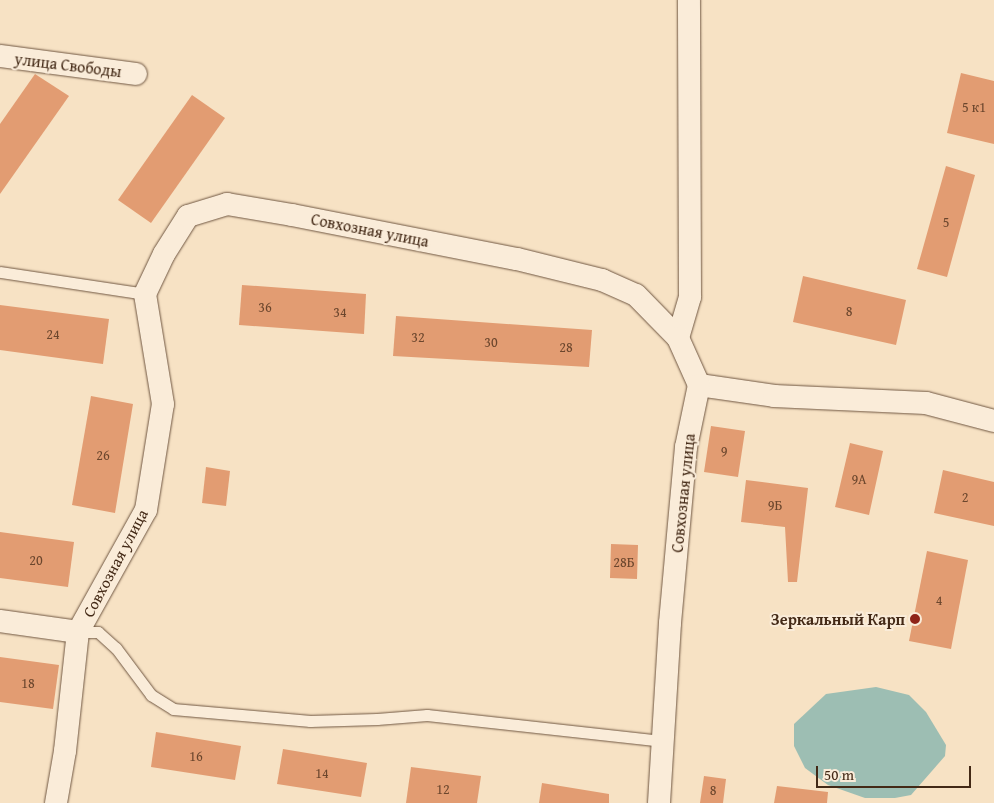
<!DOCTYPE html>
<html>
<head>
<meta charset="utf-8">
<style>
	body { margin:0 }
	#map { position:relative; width:994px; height:803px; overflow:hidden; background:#f7e2c4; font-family:"Gentium Book Plus",serif }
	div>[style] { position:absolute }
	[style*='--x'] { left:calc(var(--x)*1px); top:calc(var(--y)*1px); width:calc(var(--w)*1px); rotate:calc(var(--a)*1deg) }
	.water>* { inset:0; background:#9dbeb3 }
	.building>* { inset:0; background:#e29c72 }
	.roads { filter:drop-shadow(0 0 1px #705742) drop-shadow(0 0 1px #705742) }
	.service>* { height:11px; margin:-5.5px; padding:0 5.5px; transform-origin:5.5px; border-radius:5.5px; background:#faecd9 }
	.minor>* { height:22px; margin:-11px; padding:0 11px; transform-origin:11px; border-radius:11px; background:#faecd9 }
	.dots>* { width:14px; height:14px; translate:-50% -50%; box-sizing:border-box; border:2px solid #faecd9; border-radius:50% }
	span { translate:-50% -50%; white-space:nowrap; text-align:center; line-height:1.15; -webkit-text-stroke:4px #faecd9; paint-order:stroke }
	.number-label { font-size:14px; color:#6b462d }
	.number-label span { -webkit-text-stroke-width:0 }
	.street-label { font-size:16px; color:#432916 }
	.poi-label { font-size:16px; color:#432916; font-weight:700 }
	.right { translate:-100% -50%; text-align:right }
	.scale { position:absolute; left:816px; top:766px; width:155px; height:22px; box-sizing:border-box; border:2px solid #432916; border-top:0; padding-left:6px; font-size:15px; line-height:18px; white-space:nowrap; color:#432916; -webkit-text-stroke:4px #faecd9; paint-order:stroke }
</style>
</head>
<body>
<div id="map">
	<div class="water">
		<div style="clip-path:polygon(876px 687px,909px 695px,926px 712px,946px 745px,945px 756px,911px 795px,895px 798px,865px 798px,828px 785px,805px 768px,794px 746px,794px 724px,826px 694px)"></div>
	</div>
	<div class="building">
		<div style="clip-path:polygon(961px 73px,994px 81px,994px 144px,947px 133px)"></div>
		<div style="clip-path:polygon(35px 74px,69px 96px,0 194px,0 124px)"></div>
		<div style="clip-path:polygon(192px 95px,225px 118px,151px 223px,118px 200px)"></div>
		<div style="clip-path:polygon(946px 166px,975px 175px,947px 277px,917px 269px)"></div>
		<div style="clip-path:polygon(803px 276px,906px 300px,896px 345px,793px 322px)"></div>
		<div style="clip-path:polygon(242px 285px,366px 294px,364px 334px,239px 325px)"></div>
		<div style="clip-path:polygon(0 305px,109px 319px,103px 364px,0 350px)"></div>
		<div style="clip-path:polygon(396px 316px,592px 330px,589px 367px,393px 356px)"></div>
		<div style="clip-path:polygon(91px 396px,133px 404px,115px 513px,72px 505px)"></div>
		<div style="clip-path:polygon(711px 426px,745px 431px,738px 477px,704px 472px)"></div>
		<div style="clip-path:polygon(850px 443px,883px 451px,869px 515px,835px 507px)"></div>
		<div style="clip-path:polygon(206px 467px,230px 471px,226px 506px,202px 503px)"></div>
		<div style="clip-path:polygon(943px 470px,994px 482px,994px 526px,934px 513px)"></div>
		<div style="clip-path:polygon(746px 480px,808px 488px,797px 582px,788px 582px,785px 527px,741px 522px)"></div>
		<div style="clip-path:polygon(0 532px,74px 542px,68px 587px,0 578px)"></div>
		<div style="clip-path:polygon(611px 544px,638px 545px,637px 579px,610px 578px)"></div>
		<div style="clip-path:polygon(927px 551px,968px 560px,951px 649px,909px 641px)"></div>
		<div style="clip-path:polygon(0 657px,59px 665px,53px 709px,0 702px)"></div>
		<div style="clip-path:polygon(156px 732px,241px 746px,235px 780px,151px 767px)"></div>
		<div style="clip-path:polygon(283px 749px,367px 763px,361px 797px,277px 784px)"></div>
		<div style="clip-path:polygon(411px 767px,481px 776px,477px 803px,406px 803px)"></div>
		<div style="clip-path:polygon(704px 776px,726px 779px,723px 803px,700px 803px)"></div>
		<div style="clip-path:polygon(542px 783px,609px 794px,609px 803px,539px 803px)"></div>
		<div style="clip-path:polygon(777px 786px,828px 792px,827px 803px,774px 803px)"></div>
	</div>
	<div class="roads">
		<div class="service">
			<div style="--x:0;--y:272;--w:147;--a:8.6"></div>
			<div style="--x:78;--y:632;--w:20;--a:0"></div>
			<div style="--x:98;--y:632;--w:24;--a:42"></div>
			<div style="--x:116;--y:648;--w:59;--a:53.3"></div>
			<div style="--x:151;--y:695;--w:26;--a:32"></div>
			<div style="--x:173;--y:709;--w:138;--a:5"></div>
			<div style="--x:310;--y:721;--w:67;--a:-1.7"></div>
			<div style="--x:377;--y:719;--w:50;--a:-4.6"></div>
			<div style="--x:427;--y:715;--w:236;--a:6.3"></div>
		</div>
		<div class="minor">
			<div style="--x:0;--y:56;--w:137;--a:7.5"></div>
			<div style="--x:678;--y:338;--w:43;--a:-73.7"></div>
			<div style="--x:690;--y:297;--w:297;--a:-90.2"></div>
			<div style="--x:699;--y:385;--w:76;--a:8.3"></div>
			<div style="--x:774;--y:396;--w:152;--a:2.6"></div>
			<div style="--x:926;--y:403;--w:70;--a:14.8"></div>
			<div style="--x:0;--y:621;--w:79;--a:8"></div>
			<div style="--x:56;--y:803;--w:53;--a:-80.2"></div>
			<div style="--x:65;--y:751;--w:120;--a:-83.8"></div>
			<div style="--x:78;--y:632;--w:140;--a:-60.9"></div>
			<div style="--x:146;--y:510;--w:107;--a:-80.9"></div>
			<div style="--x:163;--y:404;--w:111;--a:-99.3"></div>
			<div style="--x:145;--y:294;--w:44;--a:-64.6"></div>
			<div style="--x:164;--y:254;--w:45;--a:-57.7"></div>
			<div style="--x:188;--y:216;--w:41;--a:-17.1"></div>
			<div style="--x:227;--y:204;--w:66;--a:9.6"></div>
			<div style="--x:292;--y:215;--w:229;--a:11.1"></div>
			<div style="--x:517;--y:259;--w:88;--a:13.9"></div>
			<div style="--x:602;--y:280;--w:37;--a:24"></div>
			<div style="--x:636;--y:295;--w:60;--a:45.7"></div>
			<div style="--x:678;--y:338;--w:51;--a:65.9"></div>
			<div style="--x:699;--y:385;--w:63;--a:101.8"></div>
			<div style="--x:686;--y:447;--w:177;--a:95.2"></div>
			<div style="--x:670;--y:623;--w:180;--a:93.5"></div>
		</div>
	</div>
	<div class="dots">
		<div style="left:915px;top:619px;background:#8f2418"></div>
	</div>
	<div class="number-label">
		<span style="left:974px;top:107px">5 к1</span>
		<span style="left:946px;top:222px">5</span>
		<span style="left:265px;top:307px">36</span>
		<span style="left:849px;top:311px">8</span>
		<span style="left:340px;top:312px">34</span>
		<span style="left:53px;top:334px">24</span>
		<span style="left:418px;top:337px">32</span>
		<span style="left:491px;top:342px">30</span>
		<span style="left:566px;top:347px">28</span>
		<span style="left:724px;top:451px">9</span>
		<span style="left:103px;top:455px">26</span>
		<span style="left:859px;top:479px">9А</span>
		<span style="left:965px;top:497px">2</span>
		<span style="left:775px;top:505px">9Б</span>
		<span style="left:36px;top:560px">20</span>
		<span style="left:624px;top:562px">28Б</span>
		<span style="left:939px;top:600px">4</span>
		<span style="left:28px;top:683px">18</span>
		<span style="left:196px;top:756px">16</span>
		<span style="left:322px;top:773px">14</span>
		<span style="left:443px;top:789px">12</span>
		<span style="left:713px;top:790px">8</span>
	</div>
	<div class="street-label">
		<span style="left:68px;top:65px;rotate:7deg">улица Свободы</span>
		<span style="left:370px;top:230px;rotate:11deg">Совхозная улица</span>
		<span style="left:683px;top:493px;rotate:-84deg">Совхозная улица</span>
		<span style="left:115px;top:563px;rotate:-62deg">Совхозная улица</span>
	</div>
	<div class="poi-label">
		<span class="right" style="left:905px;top:619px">Зеркальный Карп</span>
	</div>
	<div class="scale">50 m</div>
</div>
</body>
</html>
